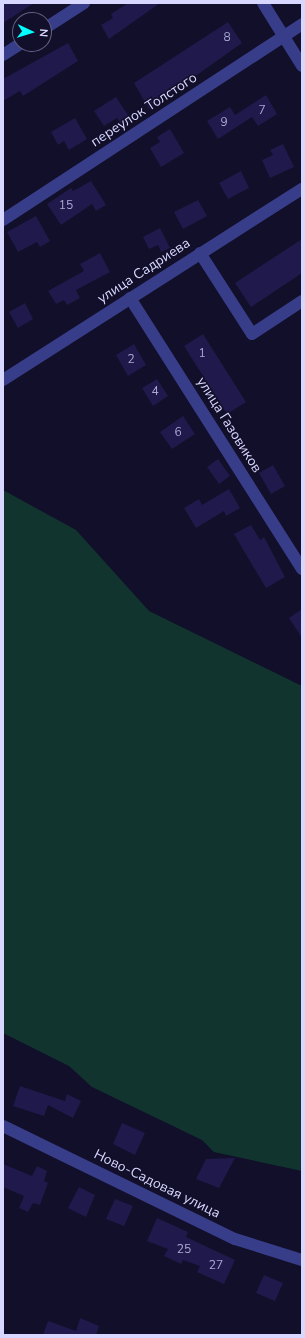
<!DOCTYPE html>
<html>
<head>
<meta charset="utf-8">
<style>
	body { margin:0 }
	#map { position:relative; width:305px; height:1338px; overflow:hidden; background:#110f29; font-family:"Nunito Sans",sans-serif }
	div>[style] { position:absolute }
	[style*='--x'] { left:calc(var(--x)*1px); top:calc(var(--y)*1px); width:calc(var(--w)*1px); rotate:calc(var(--a)*1deg) }
	.green>* { inset:0; background:#12342f }
	.building>* { inset:0; background:#1f1a4b }
	.minor>* { height:12px; margin:-6px; padding:0 6px; transform-origin:6px; border-radius:6px; background:#383d8a }
	span { translate:-50% -50%; white-space:nowrap; text-align:center; line-height:1.15; -webkit-text-stroke:3px #110f29; paint-order:stroke }
	.number-label { font-size:12px; color:#aaa8d2 }
	.number-label span { -webkit-text-stroke-width:0 }
	.street-label { font-size:14px; color:#d8d7ff }
	.frame { position:absolute; inset:0; border:4px solid #d8d7ff; pointer-events:none }
	.north { position:absolute; left:12px; top:12px; width:40px; height:40px; box-sizing:border-box; background:#110f29; border:1px solid #615f7f; border-radius:50%; rotate:94deg; font-size:11px; font-weight:700; line-height:16px; text-align:center; color:#d8d7ff }
	.north::after { content:''; display:block; margin:auto; width:14px; height:18px; background:#03feff; clip-path:polygon(50% 0,100% 100%,50% 72%,0 100%) }
</style>
</head>
<body>
<div id="map">
	<div class="green">
		<div style="clip-path:polygon(3px 490px,76px 530px,149px 611px,302px 686px,302px 1171px,214px 1152px,202px 1140px,92px 1087px,69px 1066px,3px 1033px)"></div>
	</div>
	<div class="building">
		<div style="clip-path:polygon(3px 3px,34px 3px,3px 23px)"></div>
		<div style="clip-path:polygon(128px 3px,160px 3px,109px 39px,101px 25px,113px 18px,111px 14px)"></div>
		<div style="clip-path:polygon(228px 22px,242px 43px,149px 109px,134px 83px)"></div>
		<div style="clip-path:polygon(68px 43px,78px 61px,23px 96px,20px 91px,3px 101px,3px 79px)"></div>
		<div style="clip-path:polygon(266px 95px,277px 114px,258px 126px,252px 117px,218px 139px,207px 121px,230px 107px,235px 115px)"></div>
		<div style="clip-path:polygon(116px 97px,130px 118px,121px 124px,117px 118px,104px 126px,94px 111px)"></div>
		<div style="clip-path:polygon(75px 118px,87px 139px,69px 150px,64px 141px,58px 145px,51px 132px)"></div>
		<div style="clip-path:polygon(170px 129px,184px 153px,161px 167px,150px 148px,160px 142px,157px 137px)"></div>
		<div style="clip-path:polygon(283px 144px,294px 167px,270px 178px,262px 160px,273px 155px,270px 150px)"></div>
		<div style="clip-path:polygon(241px 171px,249px 188px,228px 199px,219px 183px)"></div>
		<div style="clip-path:polygon(91px 181px,106px 205px,96px 211px,92px 204px,61px 225px,47px 204px,71px 188px,73px 191px)"></div>
		<div style="clip-path:polygon(198px 200px,207px 216px,183px 229px,174px 212px)"></div>
		<div style="clip-path:polygon(36px 216px,50px 241px,40px 247px,37px 242px,18px 252px,7px 232px)"></div>
		<div style="clip-path:polygon(160px 228px,170px 248px,161px 252px,158px 245px,149px 249px,143px 237px)"></div>
		<div style="clip-path:polygon(302px 239px,302px 273px,251px 307px,235px 283px)"></div>
		<div style="clip-path:polygon(100px 253px,110px 272px,76px 290px,80px 298px,67px 305px,64px 300px,56px 304px,48px 291px,84px 271px,80px 264px)"></div>
		<div style="clip-path:polygon(25px 303px,33px 319px,18px 328px,9px 312px)"></div>
		<div style="clip-path:polygon(203px 334px,246px 402px,227px 414px,184px 346px)"></div>
		<div style="clip-path:polygon(134px 344px,146px 365px,128px 376px,116px 355px)"></div>
		<div style="clip-path:polygon(157px 379px,168px 396px,153px 406px,142px 388px)"></div>
		<div style="clip-path:polygon(183px 416px,195px 434px,172px 449px,160px 432px)"></div>
		<div style="clip-path:polygon(218px 459px,230px 476px,219px 484px,207px 467px)"></div>
		<div style="clip-path:polygon(273px 465px,285px 486px,271px 494px,259px 473px)"></div>
		<div style="clip-path:polygon(229px 489px,240px 508px,226px 516px,224px 511px,196px 528px,184px 508px,199px 499px,202px 505px)"></div>
		<div style="clip-path:polygon(251px 525px,260px 540px,264px 537px,285px 577px,266px 588px,234px 534px)"></div>
		<div style="clip-path:polygon(302px 609px,302px 638px,289px 618px)"></div>
		<div style="clip-path:polygon(20px 1086px,65px 1101px,67px 1094px,81px 1101px,73px 1118px,48px 1105px,44px 1116px,13px 1106px)"></div>
		<div style="clip-path:polygon(122px 1123px,145px 1133px,135px 1155px,113px 1144px)"></div>
		<div style="clip-path:polygon(235px 1158px,219px 1188px,196px 1179px,206px 1159px)"></div>
		<div style="clip-path:polygon(3px 1164px,32px 1176px,37px 1166px,47px 1171px,44px 1181px,48px 1183px,40px 1205px,33px 1203px,28px 1212px,19px 1208px,24px 1196px,3px 1187px)"></div>
		<div style="clip-path:polygon(79px 1187px,95px 1195px,86px 1217px,68px 1208px)"></div>
		<div style="clip-path:polygon(115px 1199px,133px 1206px,124px 1226px,106px 1219px)"></div>
		<div style="clip-path:polygon(157px 1218px,188px 1232px,186px 1237px,235px 1260px,224px 1284px,197px 1272px,200px 1266px,183px 1260px,181px 1264px,164px 1256px,168px 1249px,147px 1241px)"></div>
		<div style="clip-path:polygon(264px 1275px,283px 1283px,275px 1301px,256px 1293px)"></div>
		<div style="clip-path:polygon(80px 1318px,99px 1326px,96px 1335px,43px 1335px,48px 1321px,76px 1331px)"></div>
	</div>
	<div class="minor">
		<div style="--x:263;--y:3;--w:74;--a:58.2"></div>
		<div style="--x:44;--y:29;--w:48;--a:-33"></div>
		<div style="--x:3;--y:55;--w:20;--a:-33"></div>
		<div style="--x:3;--y:220;--w:358;--a:-33.2"></div>
		<div style="--x:200;--y:253;--w:96;--a:57.3"></div>
		<div style="--x:252;--y:334;--w:60;--a:-33.4"></div>
		<div style="--x:130;--y:298;--w:321;--a:57.6"></div>
		<div style="--x:3;--y:380;--w:355;--a:-32.6"></div>
		<div style="--x:3;--y:1126;--w:258;--a:26"></div>
		<div style="--x:235;--y:1239;--w:70;--a:17.4"></div>
	</div>
	<div class="number-label">
		<span style="left:227px;top:38px">8</span>
		<span style="left:262px;top:111px">7</span>
		<span style="left:224px;top:123px">9</span>
		<span style="left:66px;top:206px">15</span>
		<span style="left:202px;top:354px">1</span>
		<span style="left:131px;top:360px">2</span>
		<span style="left:155px;top:392px">4</span>
		<span style="left:178px;top:433px">6</span>
		<span style="left:184px;top:1250px">25</span>
		<span style="left:216px;top:1266px">27</span>
	</div>
	<div class="street-label">
		<span style="left:144px;top:110px;rotate:-33deg">переулок Толстого</span>
		<span style="left:144px;top:271px;rotate:-33deg">улица Садриева</span>
		<span style="left:229px;top:425px;rotate:58deg">улица Газовиков</span>
		<span style="left:157px;top:1184px;rotate:26deg">Ново-Садовая улица</span>
	</div>
	<div class="frame"></div>
	<div class="north">N</div>
</div>
</body>
</html>
